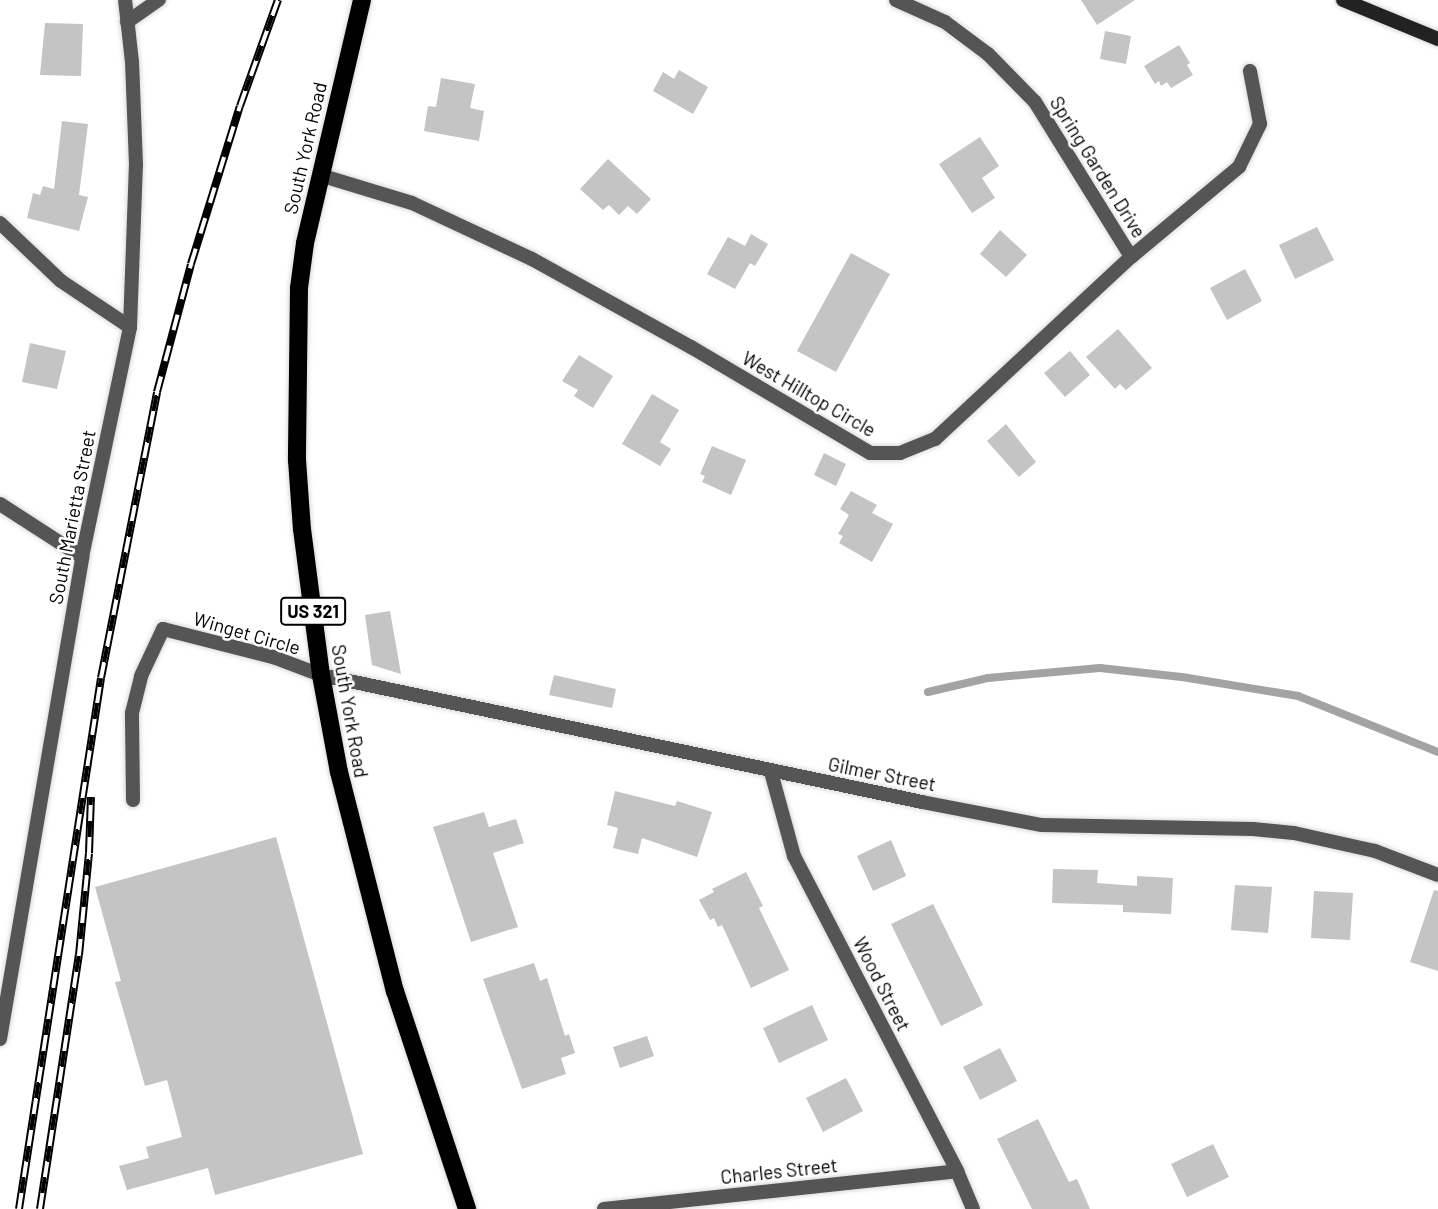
<!DOCTYPE html>
<html>
<head>
<meta charset="utf-8">
<style>
	body { margin:0 }
	#map { position:relative; width:1438px; height:1209px; overflow:hidden; background:#fff; font-family:Barlow,sans-serif }
	div>[style] { position:absolute }
	[style*='--x'] { left:calc(var(--x)*1px); top:calc(var(--y)*1px); width:calc(var(--w)*1px); rotate:calc(var(--a)*1deg) }
	.stream>* { height:8px; margin:-4px; padding:0 4px; transform-origin:4px; border-radius:4px; background:#a3a3a3 }
	.building>* { inset:0; background:#c4c4c4 }
	.roads { filter:drop-shadow(0 0 2px #dbdbdb) drop-shadow(0 0 2px #dbdbdb) }
	.lane>* { height:14px; margin:-7px; padding:0 7px; transform-origin:7px; border-radius:7px; background:#555 }
	.street>* { height:14px; margin:-7px; padding:0 7px; transform-origin:7px; border-radius:7px; background:#555 }
	.secondary>* { height:14px; margin:-7px; padding:0 7px; transform-origin:7px; border-radius:7px; background:#222 }
	.primary>* { height:18px; margin:-9px; padding:0 9px; transform-origin:9px; border-radius:9px; background:#000 }
	.rail>* { height:8px; margin-top:-4px; transform-origin:0; background:repeating-linear-gradient(90deg,#fff 0 16px,#000 0 32px); box-sizing:border-box; border-block:2px solid #000 }
	span { translate:-50% -50%; white-space:nowrap; text-align:center; line-height:1.15; -webkit-text-stroke:5px #fff; paint-order:stroke }
	.shield-label span { padding:2px 5px; background:#fff; border:2px solid; border-radius:5px; -webkit-text-stroke-width:0 }
	.shield-label { font-size:18px; color:#000; font-weight:700 }
	.street-label { font-size:19px; color:#000 }
</style>
</head>
<body>
<div id="map">
	<div class="stream">
		<div style="--x:928;--y:692;--w:62;--a:-13.1"></div>
		<div style="--x:988;--y:678;--w:112;--a:-5.1"></div>
		<div style="--x:1100;--y:668;--w:82;--a:6.3"></div>
		<div style="--x:1182;--y:677;--w:118;--a:9.3"></div>
		<div style="--x:1298;--y:696;--w:151;--a:21.8"></div>
	</div>
	<div class="building">
		<div style="clip-path:polygon(1081px 0,1135px 0,1097px 25px)"></div>
		<div style="clip-path:polygon(45px 23px,83px 24px,81px 76px,40px 75px)"></div>
		<div style="clip-path:polygon(1105px 31px,1131px 36px,1126px 64px,1100px 59px)"></div>
		<div style="clip-path:polygon(1179px 45px,1190px 63px,1187px 65px,1193px 75px,1171px 88px,1167px 82px,1161px 86px,1159px 81px,1155px 84px,1144px 66px)"></div>
		<div style="clip-path:polygon(679px 70px,708px 87px,693px 114px,653px 91px,663px 72px,674px 79px)"></div>
		<div style="clip-path:polygon(441px 78px,475px 84px,470px 108px,484px 111px,479px 141px,424px 131px,428px 106px,436px 107px)"></div>
		<div style="clip-path:polygon(62px 121px,88px 124px,79px 195px,88px 197px,79px 231px,27px 218px,33px 193px,40px 195px,43px 186px,54px 189px)"></div>
		<div style="clip-path:polygon(980px 137px,999px 166px,982px 178px,995px 198px,972px 213px,939px 164px)"></div>
		<div style="clip-path:polygon(608px 159px,651px 199px,637px 214px,628px 206px,619px 215px,609px 205px,603px 210px,580px 189px)"></div>
		<div style="clip-path:polygon(1317px 227px,1334px 260px,1295px 279px,1279px 245px)"></div>
		<div style="clip-path:polygon(1000px 230px,1027px 255px,1006px 277px,980px 254px)"></div>
		<div style="clip-path:polygon(751px 234px,768px 244px,755px 266px,750px 263px,735px 289px,707px 274px,728px 237px,745px 246px)"></div>
		<div style="clip-path:polygon(851px 253px,890px 274px,836px 372px,797px 351px)"></div>
		<div style="clip-path:polygon(1245px 269px,1262px 301px,1227px 320px,1210px 288px)"></div>
		<div style="clip-path:polygon(1118px 329px,1152px 368px,1126px 390px,1120px 384px,1115px 389px,1086px 357px)"></div>
		<div style="clip-path:polygon(30px 343px,66px 351px,57px 389px,22px 382px)"></div>
		<div style="clip-path:polygon(1070px 351px,1090px 375px,1065px 397px,1044px 373px)"></div>
		<div style="clip-path:polygon(579px 355px,613px 376px,593px 408px,574px 396px,578px 390px,562px 381px)"></div>
		<div style="clip-path:polygon(652px 394px,679px 410px,660px 442px,671px 449px,660px 466px,622px 444px)"></div>
		<div style="clip-path:polygon(1006px 424px,1036px 462px,1019px 477px,987px 441px)"></div>
		<div style="clip-path:polygon(712px 446px,746px 460px,731px 495px,702px 482px,705px 476px,700px 474px)"></div>
		<div style="clip-path:polygon(824px 453px,846px 464px,836px 486px,814px 475px)"></div>
		<div style="clip-path:polygon(851px 491px,877px 505px,872px 513px,893px 524px,872px 562px,839px 543px,843px 536px,838px 534px,849px 515px,840px 509px)"></div>
		<div style="clip-path:polygon(390px 611px,401px 674px,372px 665px,365px 615px)"></div>
		<div style="clip-path:polygon(554px 675px,616px 689px,612px 708px,549px 695px)"></div>
		<div style="clip-path:polygon(615px 791px,675px 806px,677px 801px,712px 812px,697px 857px,642px 838px,638px 854px,613px 848px,618px 828px,607px 825px)"></div>
		<div style="clip-path:polygon(484px 812px,489px 827px,516px 819px,524px 843px,493px 853px,518px 927px,471px 942px,433px 827px)"></div>
		<div style="clip-path:polygon(276px 837px,363px 1154px,215px 1195px,208px 1168px,127px 1190px,119px 1166px,149px 1158px,146px 1147px,182px 1137px,167px 1080px,145px 1086px,115px 982px,121px 981px,95px 887px)"></div>
		<div style="clip-path:polygon(891px 840px,906px 876px,873px 891px,857px 856px)"></div>
		<div style="clip-path:polygon(1053px 869px,1098px 870px,1097px 883px,1137px 886px,1137px 876px,1173px 878px,1171px 914px,1123px 912px,1123px 905px,1052px 903px)"></div>
		<div style="clip-path:polygon(746px 872px,763px 906px,759px 908px,789px 970px,751px 988px,722px 925px,718px 927px,714px 918px,710px 920px,699px 900px,714px 892px,712px 889px)"></div>
		<div style="clip-path:polygon(1235px 885px,1272px 887px,1268px 933px,1231px 930px)"></div>
		<div style="clip-path:polygon(1434px 890px,1438px 891px,1438px 971px,1410px 962px)"></div>
		<div style="clip-path:polygon(1314px 891px,1353px 893px,1350px 940px,1311px 938px)"></div>
		<div style="clip-path:polygon(933px 904px,983px 1005px,941px 1026px,891px 924px)"></div>
		<div style="clip-path:polygon(534px 963px,540px 981px,547px 978px,565px 1036px,569px 1034px,575px 1053px,561px 1058px,566px 1074px,522px 1089px,483px 979px)"></div>
		<div style="clip-path:polygon(812px 1005px,828px 1040px,779px 1063px,763px 1028px)"></div>
		<div style="clip-path:polygon(647px 1036px,654px 1056px,620px 1068px,613px 1047px)"></div>
		<div style="clip-path:polygon(1000px 1048px,1017px 1081px,980px 1100px,963px 1067px)"></div>
		<div style="clip-path:polygon(846px 1078px,863px 1111px,823px 1132px,806px 1098px)"></div>
		<div style="clip-path:polygon(1038px 1119px,1069px 1182px,1077px 1179px,1090px 1209px,1032px 1209px,997px 1139px)"></div>
		<div style="clip-path:polygon(1213px 1144px,1229px 1177px,1187px 1197px,1171px 1164px)"></div>
	</div>
	<div class="roads">
		<div class="lane">
			<div style="--x:127;--y:22;--w:39;--a:-35"></div>
			<div style="--x:133;--y:800;--w:87;--a:-90.7"></div>
			<div style="--x:132;--y:713;--w:38;--a:-76"></div>
			<div style="--x:141;--y:676;--w:52;--a:-64.9"></div>
		</div>
		<div class="street">
			<div style="--x:896;--y:0;--w:54;--a:24.2"></div>
			<div style="--x:945;--y:22;--w:54;--a:36.7"></div>
			<div style="--x:988;--y:54;--w:67;--a:45.6"></div>
			<div style="--x:1035;--y:102;--w:182;--a:58.2"></div>
			<div style="--x:323;--y:176;--w:93;--a:16.9"></div>
			<div style="--x:412;--y:203;--w:132;--a:25"></div>
			<div style="--x:532;--y:259;--w:182;--a:29"></div>
			<div style="--x:691;--y:347;--w:208;--a:30.6"></div>
			<div style="--x:870;--y:453;--w:30;--a:0"></div>
			<div style="--x:900;--y:453;--w:38;--a:-22"></div>
			<div style="--x:935;--y:439;--w:267;--a:-42.9"></div>
			<div style="--x:1131;--y:257;--w:141;--a:-39.8"></div>
			<div style="--x:1239;--y:167;--w:48;--a:-64"></div>
			<div style="--x:1260;--y:124;--w:54;--a:-100.7"></div>
			<div style="--x:0;--y:223;--w:84;--a:43.6"></div>
			<div style="--x:61;--y:281;--w:83;--a:33.7"></div>
			<div style="--x:0;--y:504;--w:98;--a:32.9"></div>
			<div style="--x:163;--y:629;--w:114;--a:14.3"></div>
			<div style="--x:273;--y:657;--w:51;--a:20.6"></div>
			<div style="--x:321;--y:675;--w:614;--a:11.93"></div>
			<div style="--x:922;--y:802;--w:122;--a:10.9"></div>
			<div style="--x:1042;--y:825;--w:211;--a:1.1"></div>
			<div style="--x:1253;--y:829;--w:41;--a:5.6"></div>
			<div style="--x:1294;--y:833;--w:83;--a:12.5"></div>
			<div style="--x:1375;--y:851;--w:67;--a:20.9"></div>
			<div style="--x:771;--y:772;--w:87;--a:74.7"></div>
			<div style="--x:794;--y:856;--w:355;--a:62.6"></div>
			<div style="--x:957;--y:1171;--w:41;--a:67.2"></div>
			<div style="--x:0;--y:1039;--w:489;--a:-80.3"></div>
			<div style="--x:82;--y:557;--w:235;--a:-78.2"></div>
			<div style="--x:130;--y:327;--w:162;--a:-87.9"></div>
			<div style="--x:136;--y:165;--w:103;--a:-92.2"></div>
			<div style="--x:132;--y:62;--w:62;--a:-96.4"></div>
			<div style="--x:604;--y:1209;--w:355;--a:-6.1"></div>
		</div>
		<div class="secondary">
			<div style="--x:1343;--y:0;--w:103;--a:22.3"></div>
		</div>
		<div class="primary">
			<div style="--x:362;--y:0;--w:250;--a:103.2"></div>
			<div style="--x:305;--y:243;--w:45;--a:97.6"></div>
			<div style="--x:299;--y:288;--w:172;--a:90.7"></div>
			<div style="--x:297;--y:460;--w:69;--a:85.9"></div>
			<div style="--x:302;--y:529;--w:147;--a:82.6"></div>
			<div style="--x:321;--y:675;--w:99;--a:79.5"></div>
			<div style="--x:339;--y:772;--w:226;--a:75.7"></div>
			<div style="--x:395;--y:991;--w:230;--a:71.7"></div>
		</div>
	</div>
	<div class="rail">
		<div style="--x:19;--y:1209;--w:537;--a:-81.22"></div>
		<div style="--x:101;--y:678;--w:291;--a:-78.9"></div>
		<div style="--x:157;--y:392;--w:132;--a:-75.1"></div>
		<div style="--x:191;--y:264;--w:165;--a:-72.8"></div>
		<div style="--x:240;--y:106;--w:113;--a:-70.3"></div>
		<div style="--x:40;--y:1209;--w:257;--a:-81.3"></div>
		<div style="--x:79;--y:955;--w:102;--a:-84.4"></div>
		<div style="--x:89;--y:853;--w:56;--a:-88"></div>
	</div>
	<div class="shield-label">
		<span style="left:313px;top:611px">US 321</span>
	</div>
	<div class="street-label">
		<span style="left:305px;top:148px;rotate:-77deg">South York Road</span>
		<span style="left:1098px;top:167px;rotate:58deg">Spring Garden Drive</span>
		<span style="left:809px;top:394px;rotate:30deg">West Hilltop Circle</span>
		<span style="left:72px;top:517px;rotate:-79deg">South Marietta Street</span>
		<span style="left:247px;top:633px;rotate:16deg">Winget Circle</span>
		<span style="left:350px;top:711px;rotate:80deg">South York Road</span>
		<span style="left:882px;top:774px;rotate:11deg">Gilmer Street</span>
		<span style="left:882px;top:984px;rotate:63deg">Wood Street</span>
		<span style="left:779px;top:1171px;rotate:-6deg">Charles Street</span>
	</div>
</div>
</body>
</html>
